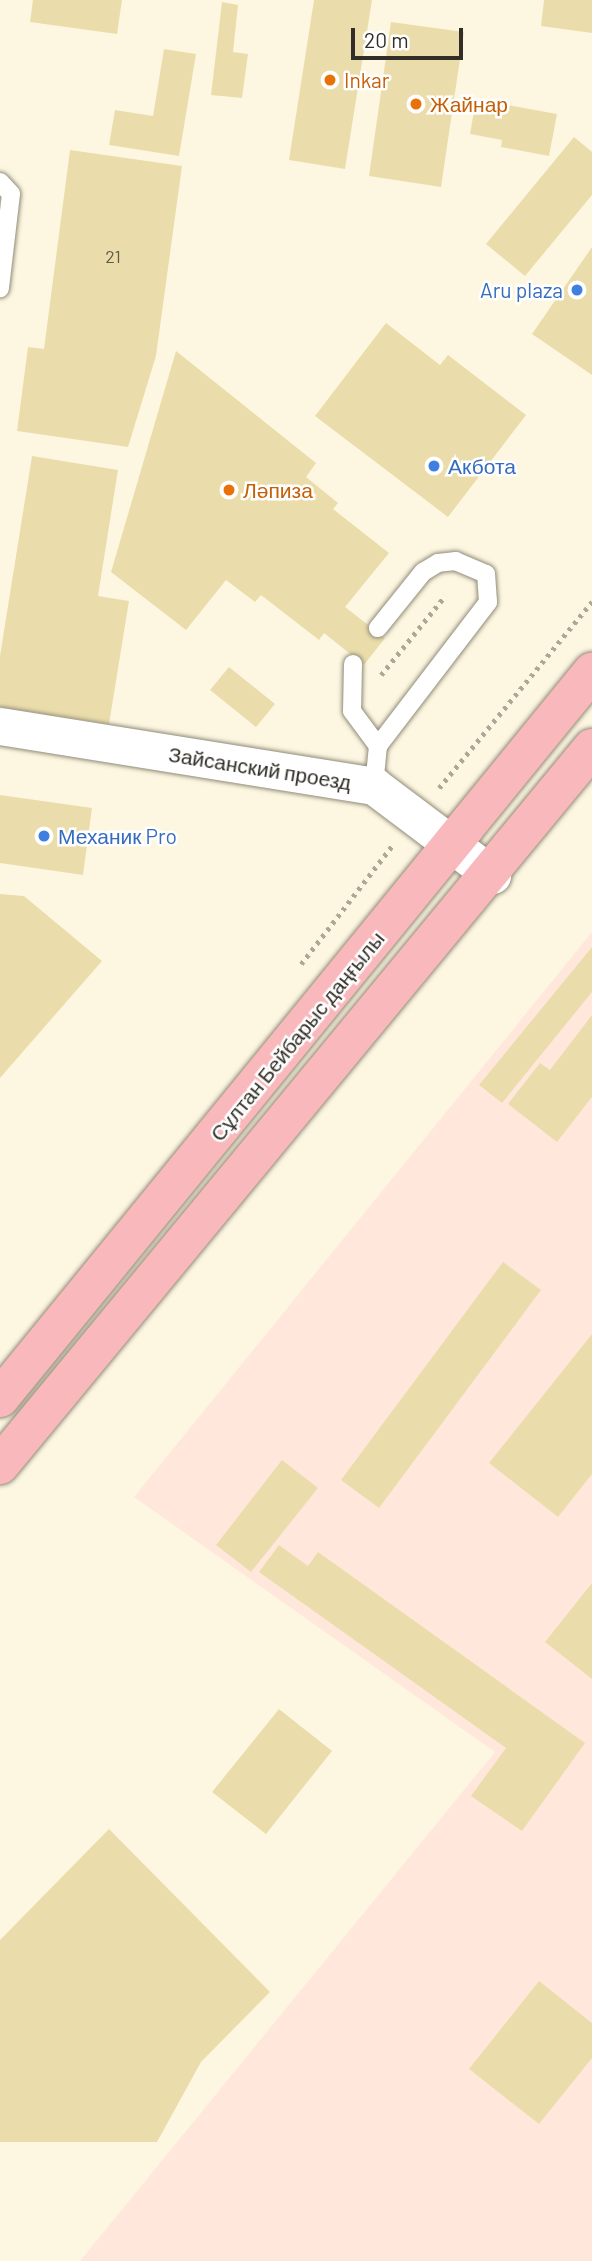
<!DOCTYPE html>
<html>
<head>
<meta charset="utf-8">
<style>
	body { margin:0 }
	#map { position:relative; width:592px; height:2261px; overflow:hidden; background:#fdf7e2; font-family:Barlow,sans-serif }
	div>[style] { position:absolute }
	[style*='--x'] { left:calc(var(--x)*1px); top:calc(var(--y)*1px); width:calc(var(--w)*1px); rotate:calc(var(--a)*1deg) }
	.commercial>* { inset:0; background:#ffe7dc }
	.building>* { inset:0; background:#ebddab }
	.path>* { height:4.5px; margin-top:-2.25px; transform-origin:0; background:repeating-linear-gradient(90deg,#aca898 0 3.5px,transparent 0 8.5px) }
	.roads { filter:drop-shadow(0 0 2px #908b78) drop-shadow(0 0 2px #908b78) }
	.lane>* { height:18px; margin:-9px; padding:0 9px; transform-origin:9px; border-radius:9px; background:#fff }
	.street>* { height:37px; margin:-18.5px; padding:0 18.5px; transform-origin:18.5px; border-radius:18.5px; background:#fff }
	.primary>* { height:38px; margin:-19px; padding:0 19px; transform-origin:19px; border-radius:19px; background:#f9b8bb }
	.dots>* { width:19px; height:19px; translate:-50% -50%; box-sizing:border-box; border:4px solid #fff; border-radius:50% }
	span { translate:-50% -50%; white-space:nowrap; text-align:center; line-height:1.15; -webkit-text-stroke:5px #fff; paint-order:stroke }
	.number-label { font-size:18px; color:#5f5a47 }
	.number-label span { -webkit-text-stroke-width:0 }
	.food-label { font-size:21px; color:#c56008 }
	.left { translate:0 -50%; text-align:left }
	.shop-label { font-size:21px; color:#366cbe }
	.right { translate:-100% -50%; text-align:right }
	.street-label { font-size:21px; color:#302e26 }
	.scale { position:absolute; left:351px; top:28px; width:112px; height:32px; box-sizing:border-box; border:4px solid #302e26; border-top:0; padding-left:9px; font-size:21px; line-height:24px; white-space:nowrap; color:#302e26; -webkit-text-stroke:5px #fff; paint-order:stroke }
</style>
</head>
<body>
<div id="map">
	<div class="commercial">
		<div style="clip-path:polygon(592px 932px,592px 2261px,80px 2261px,495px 1752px,134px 1497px)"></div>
	</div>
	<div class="building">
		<div style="clip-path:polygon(33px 0,122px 0,117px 34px,30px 22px)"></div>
		<div style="clip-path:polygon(314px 0,372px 0,345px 169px,289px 160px)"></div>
		<div style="clip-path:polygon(544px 0,592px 0,592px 33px,541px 26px)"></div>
		<div style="clip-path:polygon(222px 2px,238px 5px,233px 52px,248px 54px,242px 98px,211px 95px)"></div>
		<div style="clip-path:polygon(391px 22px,464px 32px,441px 187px,369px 176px)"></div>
		<div style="clip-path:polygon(164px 49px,196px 54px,179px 156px,109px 145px,115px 110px,153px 116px)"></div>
		<div style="clip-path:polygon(476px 99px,557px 114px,549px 156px,501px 147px,502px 140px,470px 134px)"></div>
		<div style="clip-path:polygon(574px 137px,592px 152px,592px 195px,525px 276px,486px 244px)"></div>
		<div style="clip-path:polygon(70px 150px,182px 166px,156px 356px,128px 447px,17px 431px,28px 347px,44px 349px)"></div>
		<div style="clip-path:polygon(592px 247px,592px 375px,532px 334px)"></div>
		<div style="clip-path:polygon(386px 323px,440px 365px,448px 355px,526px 415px,448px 517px,315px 416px)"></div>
		<div style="clip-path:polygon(176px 351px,316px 463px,306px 477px,338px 503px,333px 509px,389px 553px,345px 607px,385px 638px,364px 665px,324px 633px,319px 640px,261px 595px,255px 602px,226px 580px,186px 630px,111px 572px)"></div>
		<div style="clip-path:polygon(32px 456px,118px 470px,98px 596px,129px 601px,109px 724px,0 707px,0 656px)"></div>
		<div style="clip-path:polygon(229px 667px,275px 704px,256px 727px,210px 690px)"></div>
		<div style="clip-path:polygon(0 795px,92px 808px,83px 875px,0 863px)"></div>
		<div style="clip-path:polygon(0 894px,24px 896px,102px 961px,0 1078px)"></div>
		<div style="clip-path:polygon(592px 947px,592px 992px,502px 1103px,479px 1085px)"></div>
		<div style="clip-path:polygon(592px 1015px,592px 1097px,557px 1142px,508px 1104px,540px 1063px,550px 1070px)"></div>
		<div style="clip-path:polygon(503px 1262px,541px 1290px,379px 1508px,341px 1480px)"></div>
		<div style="clip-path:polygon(592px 1334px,592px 1474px,558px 1517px,489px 1463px)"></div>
		<div style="clip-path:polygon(282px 1460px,318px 1488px,251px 1572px,216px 1545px)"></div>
		<div style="clip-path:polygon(279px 1545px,308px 1566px,318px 1552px,585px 1743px,522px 1831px,471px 1796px,506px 1748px,259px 1572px)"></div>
		<div style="clip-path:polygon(592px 1583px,592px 1679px,545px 1642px)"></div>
		<div style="clip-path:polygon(279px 1709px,332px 1751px,266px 1834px,212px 1792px)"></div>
		<div style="clip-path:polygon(109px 1829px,270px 1992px,201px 2062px,157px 2142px,0 2142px,0 1940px)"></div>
		<div style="clip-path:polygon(539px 1981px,592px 2023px,592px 2058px,539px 2124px,469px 2069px)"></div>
	</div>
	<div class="path">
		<div style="--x:381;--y:675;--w:102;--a:-51"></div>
		<div style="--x:439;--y:788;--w:241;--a:-50.6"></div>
		<div style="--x:301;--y:964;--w:149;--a:-52.4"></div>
	</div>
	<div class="roads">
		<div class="lane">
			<div style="--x:0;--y:182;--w:16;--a:47"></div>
			<div style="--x:11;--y:194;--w:95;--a:96.7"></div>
			<div style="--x:353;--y:664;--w:47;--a:91.2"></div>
			<div style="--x:352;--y:711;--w:44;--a:53.4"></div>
			<div style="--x:374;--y:786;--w:40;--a:-84.3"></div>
			<div style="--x:378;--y:746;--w:181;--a:-52.6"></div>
			<div style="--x:488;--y:602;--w:28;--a:-94"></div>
			<div style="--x:486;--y:574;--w:33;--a:-157"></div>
			<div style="--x:456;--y:561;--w:18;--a:174"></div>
			<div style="--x:438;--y:563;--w:17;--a:149"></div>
			<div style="--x:423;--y:572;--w:72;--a:128.8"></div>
		</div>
		<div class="street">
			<div style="--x:0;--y:726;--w:379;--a:9.1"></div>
			<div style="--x:374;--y:786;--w:148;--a:37"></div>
		</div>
		<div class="primary">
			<div style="--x:0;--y:1398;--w:937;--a:-50.81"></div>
			<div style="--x:0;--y:1465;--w:930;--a:-50.45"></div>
		</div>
	</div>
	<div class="dots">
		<div style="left:330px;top:80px;background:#e8710a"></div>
		<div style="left:416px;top:104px;background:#e8710a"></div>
		<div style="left:577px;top:290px;background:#3f7fe0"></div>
		<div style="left:434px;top:466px;background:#3f7fe0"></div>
		<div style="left:229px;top:490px;background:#e8710a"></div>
		<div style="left:44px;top:836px;background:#3f7fe0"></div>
	</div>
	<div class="number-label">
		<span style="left:113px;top:256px">21</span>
	</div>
	<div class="food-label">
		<span class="left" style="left:344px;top:80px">Inkar</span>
		<span class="left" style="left:430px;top:104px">Жайнар</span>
		<span class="left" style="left:243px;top:490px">Ләпиза</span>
	</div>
	<div class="shop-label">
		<span class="right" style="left:563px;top:290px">Aru plaza</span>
		<span class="left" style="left:448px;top:466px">Акбота</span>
		<span class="left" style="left:58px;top:836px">Механик Pro</span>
	</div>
	<div class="street-label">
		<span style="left:260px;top:768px;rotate:9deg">Зайсанский проезд</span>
		<span style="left:297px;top:1036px;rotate:-51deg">Сұлтан Бейбарыс даңғылы</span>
	</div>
	<div class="scale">20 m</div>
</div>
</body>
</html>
